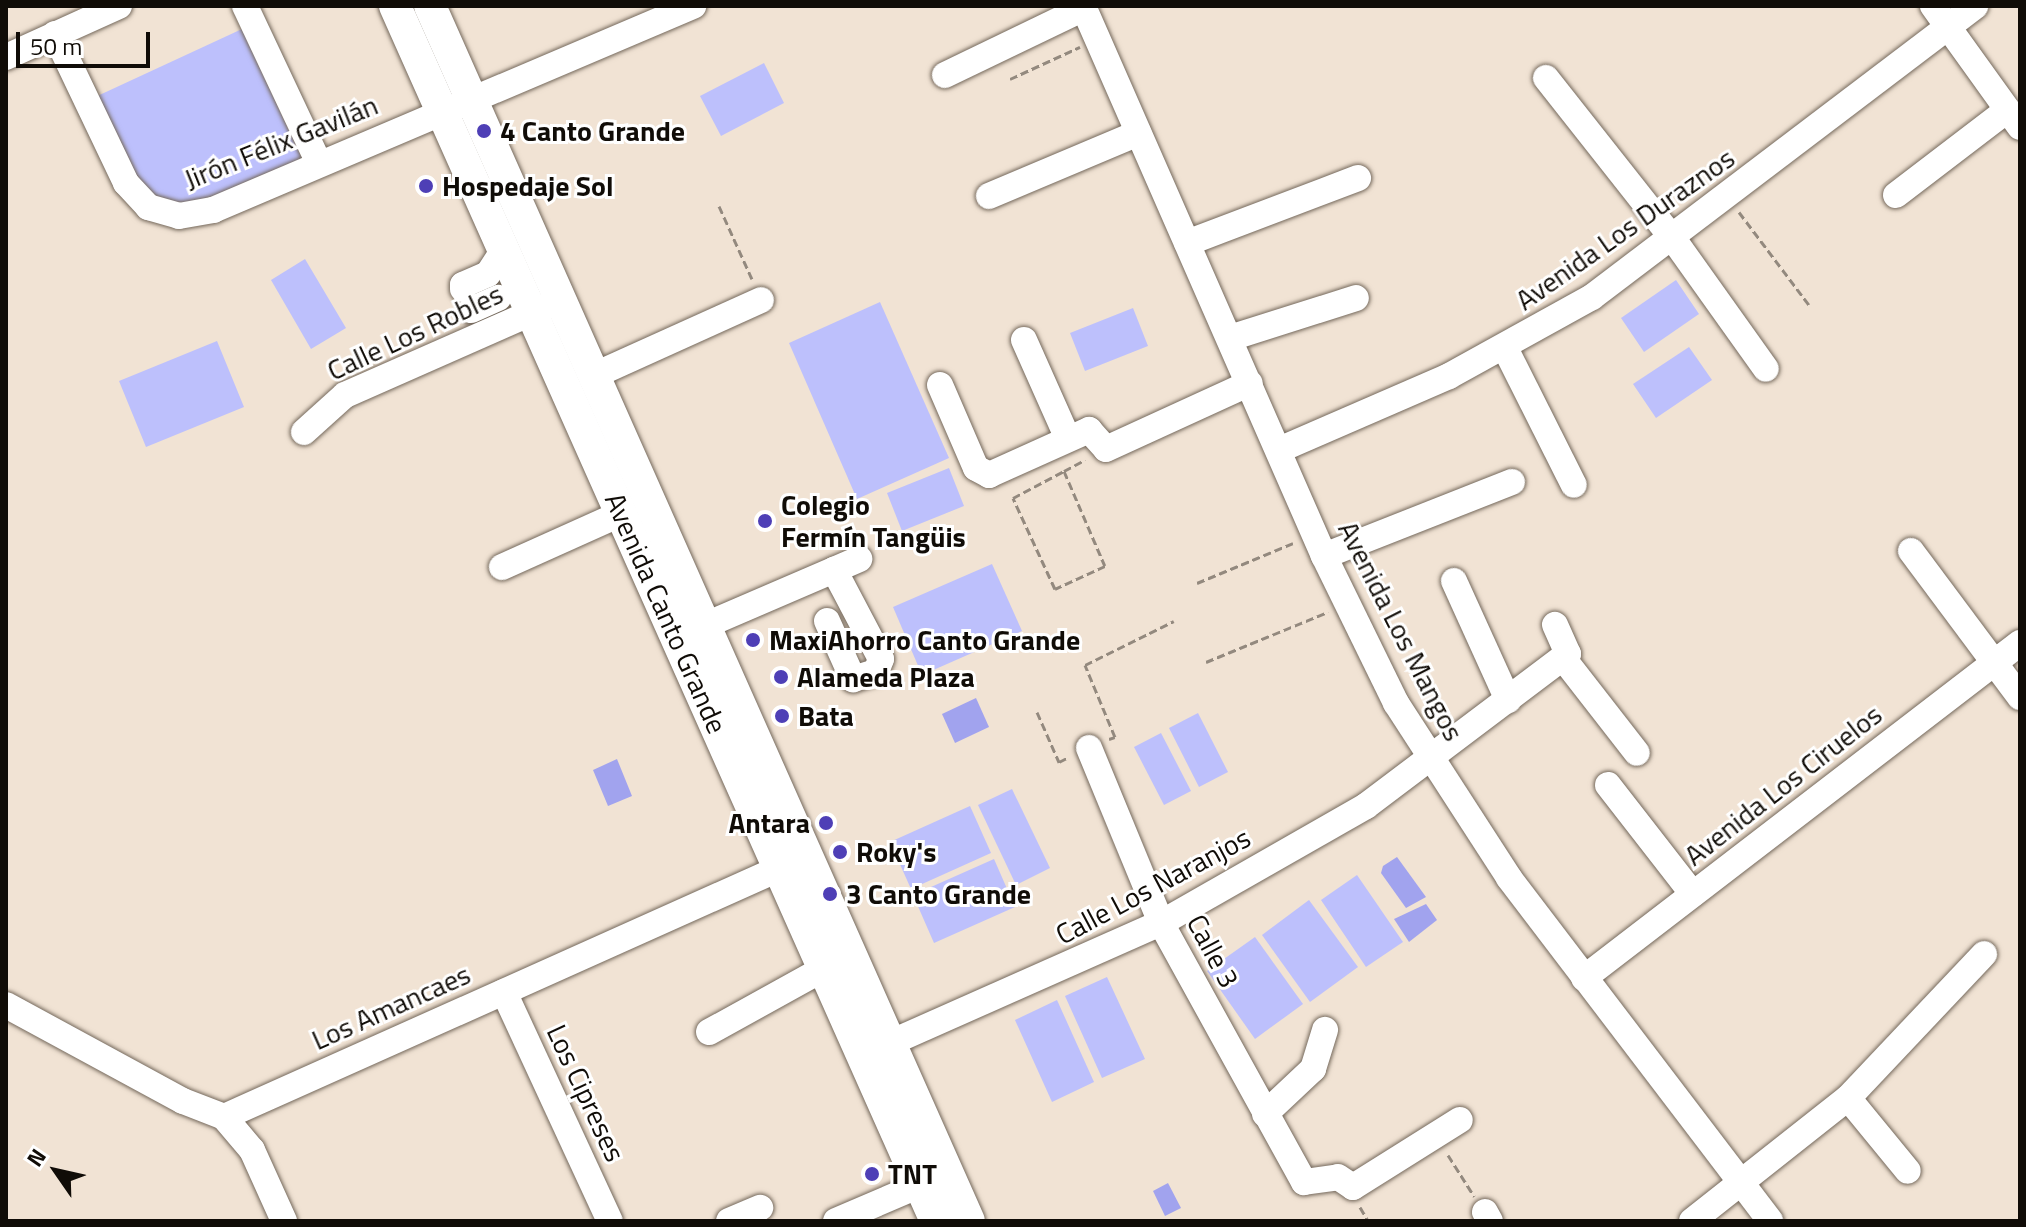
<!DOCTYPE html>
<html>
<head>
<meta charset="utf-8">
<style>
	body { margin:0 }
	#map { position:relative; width:2026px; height:1227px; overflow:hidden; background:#f1e3d4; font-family:"Titillium Web",sans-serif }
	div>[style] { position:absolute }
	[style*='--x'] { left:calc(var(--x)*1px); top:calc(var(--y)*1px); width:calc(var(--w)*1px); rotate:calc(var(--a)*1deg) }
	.green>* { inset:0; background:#bdc0fc }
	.water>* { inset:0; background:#a1a3ee }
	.path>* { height:3px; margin-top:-1.5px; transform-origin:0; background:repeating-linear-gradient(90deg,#93897e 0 8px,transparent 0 12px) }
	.roads { filter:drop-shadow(0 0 2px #74685b) drop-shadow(0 0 2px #74685b) }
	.minor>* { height:26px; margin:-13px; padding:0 13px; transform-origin:13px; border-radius:13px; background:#fff }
	.major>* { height:32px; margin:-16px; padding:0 16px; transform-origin:16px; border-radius:16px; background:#fff }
	.dots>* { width:22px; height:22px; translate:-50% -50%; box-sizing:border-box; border:4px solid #fff; border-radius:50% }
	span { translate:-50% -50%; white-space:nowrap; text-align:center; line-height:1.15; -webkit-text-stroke:6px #fff; paint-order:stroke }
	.poi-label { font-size:28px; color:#100c07; font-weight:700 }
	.left { translate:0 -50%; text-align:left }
	.right { translate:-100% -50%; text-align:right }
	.street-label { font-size:28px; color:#100c07 }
	.frame { position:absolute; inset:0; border:8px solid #100c07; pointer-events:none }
	.north { position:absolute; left:16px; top:1131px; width:80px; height:80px; -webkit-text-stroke:6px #fff; paint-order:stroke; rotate:304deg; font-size:22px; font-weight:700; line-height:32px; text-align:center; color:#100c07 }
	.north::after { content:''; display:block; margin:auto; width:28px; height:36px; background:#100c07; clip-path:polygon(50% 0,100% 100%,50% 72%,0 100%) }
	.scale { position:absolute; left:16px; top:32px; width:134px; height:36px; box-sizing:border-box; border:4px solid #100c07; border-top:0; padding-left:10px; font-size:24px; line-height:28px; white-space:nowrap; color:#100c07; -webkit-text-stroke:6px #fff; paint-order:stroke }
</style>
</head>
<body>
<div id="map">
	<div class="green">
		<div style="clip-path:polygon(242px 29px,303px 161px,214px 201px,179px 204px,163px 200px,130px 180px,93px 98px)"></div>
		<div style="clip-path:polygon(764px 63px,784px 103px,721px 136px,700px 96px)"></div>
		<div style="clip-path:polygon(305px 259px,346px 328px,311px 349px,271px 280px)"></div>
		<div style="clip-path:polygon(1676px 280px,1699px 314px,1644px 352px,1621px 318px)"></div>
		<div style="clip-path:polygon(880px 302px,949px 458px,857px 499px,789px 343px)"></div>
		<div style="clip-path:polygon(1133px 308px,1148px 346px,1085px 371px,1070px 333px)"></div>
		<div style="clip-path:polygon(217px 341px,244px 407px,146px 447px,119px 381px)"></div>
		<div style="clip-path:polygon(1689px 347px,1712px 380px,1656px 418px,1633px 384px)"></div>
		<div style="clip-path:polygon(949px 468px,964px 506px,902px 531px,887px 493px)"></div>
		<div style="clip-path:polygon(992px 564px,1022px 631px,922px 675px,893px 607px)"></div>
		<div style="clip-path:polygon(1198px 713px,1228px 772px,1199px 787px,1169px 728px)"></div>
		<div style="clip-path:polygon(1161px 733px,1191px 791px,1164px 805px,1134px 747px)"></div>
		<div style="clip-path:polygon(1012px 789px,1050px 868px,1016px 885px,978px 805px)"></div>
		<div style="clip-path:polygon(970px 806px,991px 853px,911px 889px,890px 842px)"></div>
		<div style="clip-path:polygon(994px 859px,1015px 907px,934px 943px,913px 895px)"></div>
		<div style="clip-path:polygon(1357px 875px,1403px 942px,1366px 967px,1321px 900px)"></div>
		<div style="clip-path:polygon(1309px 900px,1358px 967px,1310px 1002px,1262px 935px)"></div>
		<div style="clip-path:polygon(1255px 937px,1303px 1004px,1255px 1039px,1207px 971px)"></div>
		<div style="clip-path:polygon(1107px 977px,1145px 1059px,1102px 1078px,1065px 996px)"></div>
		<div style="clip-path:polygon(1057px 1000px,1094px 1082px,1052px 1102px,1015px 1020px)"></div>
	</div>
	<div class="water">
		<div style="clip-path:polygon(976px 698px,989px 727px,955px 743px,942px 714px)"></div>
		<div style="clip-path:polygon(617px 759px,632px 796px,608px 806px,593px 770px)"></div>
		<div style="clip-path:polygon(1397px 857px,1426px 897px,1406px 908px,1381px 873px,1383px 866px)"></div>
		<div style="clip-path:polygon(1426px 904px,1437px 920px,1409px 942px,1394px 919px)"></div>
		<div style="clip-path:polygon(1168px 1183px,1181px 1208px,1165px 1216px,1153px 1191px)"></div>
	</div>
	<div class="path">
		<div style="--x:1010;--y:79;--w:77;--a:-24.6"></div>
		<div style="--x:719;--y:206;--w:80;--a:65.7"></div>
		<div style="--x:1739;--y:212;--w:116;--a:53"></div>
		<div style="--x:1064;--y:471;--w:103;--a:66.7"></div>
		<div style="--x:1105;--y:566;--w:55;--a:155.3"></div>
		<div style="--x:1055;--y:589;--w:100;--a:-114.8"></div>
		<div style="--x:1013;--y:498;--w:58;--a:-27.9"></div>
		<div style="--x:1064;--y:471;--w:24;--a:-28"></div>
		<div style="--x:1197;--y:583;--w:104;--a:-22.6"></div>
		<div style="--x:1206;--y:662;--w:132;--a:-22.3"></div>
		<div style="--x:1037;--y:712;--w:55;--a:66.3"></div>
		<div style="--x:1059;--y:762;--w:11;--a:-27"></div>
		<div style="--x:1109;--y:739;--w:6;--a:-18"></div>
		<div style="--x:1115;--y:737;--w:78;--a:-112.6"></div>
		<div style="--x:1085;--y:665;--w:99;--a:-26.3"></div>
		<div style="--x:1448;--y:1155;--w:49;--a:57.6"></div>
		<div style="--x:1360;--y:1207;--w:16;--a:60"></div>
	</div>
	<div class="roads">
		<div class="minor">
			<div style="--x:245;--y:6;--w:174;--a:64.8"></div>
			<div style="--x:1083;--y:6;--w:600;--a:66.34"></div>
			<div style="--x:1324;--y:556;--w:164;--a:63.9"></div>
			<div style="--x:1396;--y:703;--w:208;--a:57.1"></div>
			<div style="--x:1509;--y:878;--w:431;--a:52.7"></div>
			<div style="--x:1933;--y:6;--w:149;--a:54.3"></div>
			<div style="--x:55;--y:34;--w:165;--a:64.5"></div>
			<div style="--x:126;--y:183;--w:33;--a:47"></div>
			<div style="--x:148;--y:207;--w:32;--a:16"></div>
			<div style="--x:179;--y:216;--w:35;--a:-10"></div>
			<div style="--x:213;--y:210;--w:522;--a:-23.03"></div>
			<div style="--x:6;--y:57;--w:124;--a:-24.3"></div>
			<div style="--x:945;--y:75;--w:154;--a:-25.7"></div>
			<div style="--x:1546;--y:78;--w:206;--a:51.7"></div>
			<div style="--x:1674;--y:240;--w:158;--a:54.5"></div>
			<div style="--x:1896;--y:195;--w:140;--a:-37.4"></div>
			<div style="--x:989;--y:196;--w:162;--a:-22.9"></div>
			<div style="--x:1187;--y:243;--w:183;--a:-20.8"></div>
			<div style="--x:463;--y:289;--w:4;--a:-90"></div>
			<div style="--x:463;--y:285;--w:27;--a:-24"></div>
			<div style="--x:488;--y:274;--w:30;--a:-57"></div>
			<div style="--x:471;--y:310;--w:30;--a:-24"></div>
			<div style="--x:1230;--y:338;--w:132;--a:-17.6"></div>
			<div style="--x:1024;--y:340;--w:108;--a:66"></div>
			<div style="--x:1505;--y:348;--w:153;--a:63.3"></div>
			<div style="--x:595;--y:375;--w:182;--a:-24.3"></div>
			<div style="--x:940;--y:385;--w:90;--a:66.6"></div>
			<div style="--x:976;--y:468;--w:15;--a:28"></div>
			<div style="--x:989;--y:475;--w:110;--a:-24.2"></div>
			<div style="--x:1089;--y:430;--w:25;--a:48"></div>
			<div style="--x:1106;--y:449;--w:158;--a:-24.6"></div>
			<div style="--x:304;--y:432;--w:55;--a:-42.1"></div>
			<div style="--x:345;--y:395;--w:221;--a:-23.8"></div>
			<div style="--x:1279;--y:450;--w:185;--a:-23.5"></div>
			<div style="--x:1449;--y:376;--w:163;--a:-28.9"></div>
			<div style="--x:1592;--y:297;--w:481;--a:-37.2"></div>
			<div style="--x:1911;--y:551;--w:182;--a:53.3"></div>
			<div style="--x:1324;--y:556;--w:202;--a:-21.5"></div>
			<div style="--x:502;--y:567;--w:132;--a:-24.2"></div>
			<div style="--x:1454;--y:581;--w:131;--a:65.6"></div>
			<div style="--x:827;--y:621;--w:64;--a:65.9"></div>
			<div style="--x:853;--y:679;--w:24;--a:-17"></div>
			<div style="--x:876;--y:672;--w:14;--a:-69"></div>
			<div style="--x:881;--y:659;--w:101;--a:-117.8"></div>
			<div style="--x:706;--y:625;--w:167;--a:-23.3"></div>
			<div style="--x:1563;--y:658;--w:120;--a:52.1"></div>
			<div style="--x:1089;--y:748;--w:189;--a:67.6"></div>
			<div style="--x:1161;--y:923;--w:296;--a:61.1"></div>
			<div style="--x:1304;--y:1182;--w:34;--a:-8"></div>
			<div style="--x:1338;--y:1177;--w:18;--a:34"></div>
			<div style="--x:1353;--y:1187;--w:126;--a:-32.1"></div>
			<div style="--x:1608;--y:785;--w:138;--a:52.1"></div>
			<div style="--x:1584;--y:978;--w:550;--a:-37.54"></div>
			<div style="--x:504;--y:992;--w:252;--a:65.2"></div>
			<div style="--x:6;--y:1005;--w:201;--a:28.5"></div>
			<div style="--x:183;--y:1101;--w:44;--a:21.3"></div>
			<div style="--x:224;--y:1117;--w:627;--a:-24.11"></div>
			<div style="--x:709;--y:1032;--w:130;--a:-28.9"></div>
			<div style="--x:892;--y:1042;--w:294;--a:-23.9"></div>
			<div style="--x:1161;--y:923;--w:236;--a:-29.7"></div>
			<div style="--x:1366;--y:806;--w:253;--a:-37"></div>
			<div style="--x:1568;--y:654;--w:32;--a:-114"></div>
			<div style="--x:1848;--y:1098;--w:94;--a:50.6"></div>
			<div style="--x:1265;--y:1114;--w:66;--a:-43.2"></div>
			<div style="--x:1313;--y:1069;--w:41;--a:-72.9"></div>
			<div style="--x:224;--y:1117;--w:43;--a:49.7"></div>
			<div style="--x:252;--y:1150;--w:78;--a:65.7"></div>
			<div style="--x:1485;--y:1212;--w:10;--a:61"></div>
			<div style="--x:729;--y:1221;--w:34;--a:-23"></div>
			<div style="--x:836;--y:1221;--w:91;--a:-23.2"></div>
			<div style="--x:1692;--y:1221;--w:199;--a:-38.3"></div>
			<div style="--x:1848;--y:1098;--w:198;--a:-46.6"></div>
		</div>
		<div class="major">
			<div style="--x:395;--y:6;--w:1330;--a:66"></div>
			<div style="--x:430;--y:6;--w:1329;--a:66.08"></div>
		</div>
	</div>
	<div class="dots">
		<div style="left:484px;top:131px;background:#4e3fb6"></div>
		<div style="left:426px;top:186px;background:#4e3fb6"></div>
		<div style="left:765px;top:521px;background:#4e3fb6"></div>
		<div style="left:753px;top:640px;background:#4e3fb6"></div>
		<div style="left:781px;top:677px;background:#4e3fb6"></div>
		<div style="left:782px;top:716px;background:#4e3fb6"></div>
		<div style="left:826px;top:823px;background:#4e3fb6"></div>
		<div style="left:840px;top:852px;background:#4e3fb6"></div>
		<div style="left:830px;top:894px;background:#4e3fb6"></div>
		<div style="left:872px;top:1174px;background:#4e3fb6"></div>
	</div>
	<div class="poi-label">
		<span class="left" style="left:500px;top:131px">4 Canto Grande</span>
		<span class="left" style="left:442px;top:186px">Hospedaje Sol</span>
		<span class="left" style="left:781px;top:521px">Colegio<br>Fermín Tangüis</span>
		<span class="left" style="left:769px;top:640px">MaxiAhorro Canto Grande</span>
		<span class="left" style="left:797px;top:677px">Alameda Plaza</span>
		<span class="left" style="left:798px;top:716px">Bata</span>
		<span class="right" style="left:810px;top:823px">Antara</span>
		<span class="left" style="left:856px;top:852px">Roky's</span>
		<span class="left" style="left:846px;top:894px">3 Canto Grande</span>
		<span class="left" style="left:888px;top:1174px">TNT</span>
	</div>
	<div class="street-label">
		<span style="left:281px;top:142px;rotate:-22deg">Jirón Félix Gavilán</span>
		<span style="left:1625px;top:229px;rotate:-35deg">Avenida Los Duraznos</span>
		<span style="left:415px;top:332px;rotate:-25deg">Calle Los Robles</span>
		<span style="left:666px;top:613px;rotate:66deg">Avenida Canto Grande</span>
		<span style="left:1401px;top:631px;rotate:63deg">Avenida Los Mangos</span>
		<span style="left:1783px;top:785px;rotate:-38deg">Avenida Los Ciruelos</span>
		<span style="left:1153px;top:886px;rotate:-28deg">Calle Los Naranjos</span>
		<span style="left:1213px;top:951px;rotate:62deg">Calle 3</span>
		<span style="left:391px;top:1007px;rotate:-24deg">Los Amancaes</span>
		<span style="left:586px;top:1093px;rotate:65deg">Los Cipreses</span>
	</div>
	<div class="frame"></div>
	<div class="north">N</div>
	<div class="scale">50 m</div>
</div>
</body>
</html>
